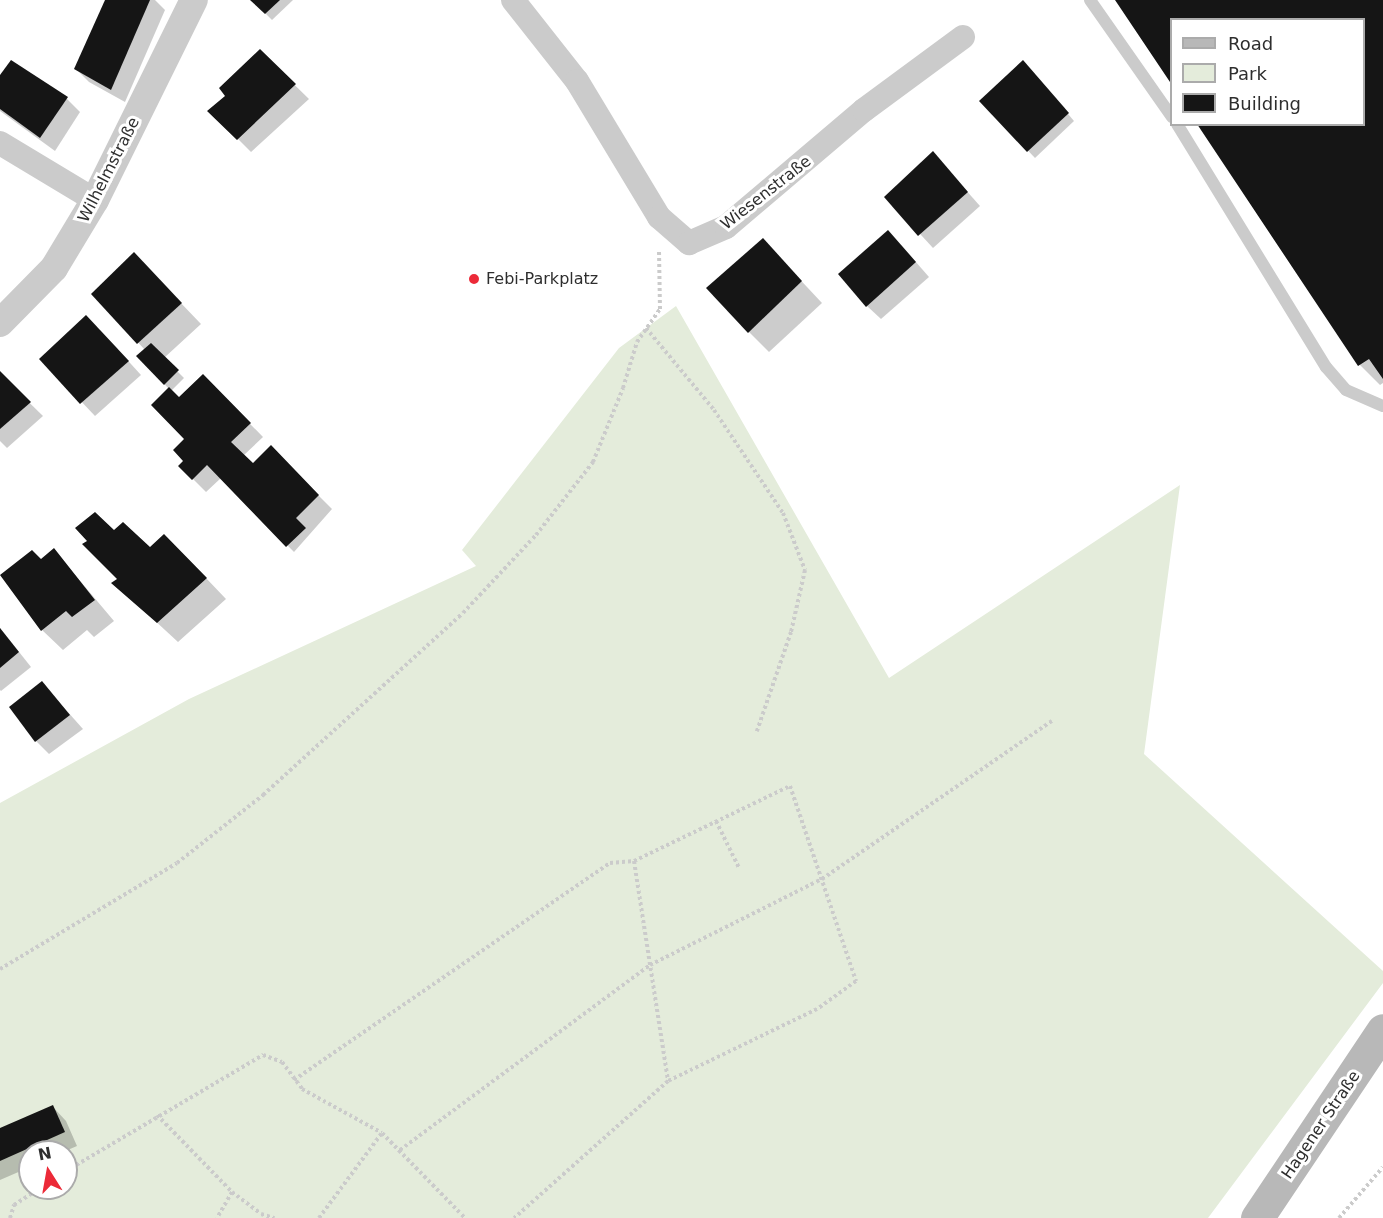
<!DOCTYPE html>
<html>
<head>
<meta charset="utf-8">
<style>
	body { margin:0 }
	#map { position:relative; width:1383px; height:1218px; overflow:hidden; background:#fff; font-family:"DejaVu Sans",sans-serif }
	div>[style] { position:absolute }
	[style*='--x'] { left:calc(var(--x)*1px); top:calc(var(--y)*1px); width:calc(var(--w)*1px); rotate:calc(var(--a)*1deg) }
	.green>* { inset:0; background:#e4ecdb }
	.shadow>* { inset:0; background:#0003 }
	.building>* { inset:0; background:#151515 }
	.path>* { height:4px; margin-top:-2px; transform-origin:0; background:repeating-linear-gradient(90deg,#cbcbcb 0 3px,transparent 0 6px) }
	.service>* { height:12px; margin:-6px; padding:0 6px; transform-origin:6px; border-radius:6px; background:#cbcbcb }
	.minor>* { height:24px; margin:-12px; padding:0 12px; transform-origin:12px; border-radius:12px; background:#cbcbcb }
	.tertiary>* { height:28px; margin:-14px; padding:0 14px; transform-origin:14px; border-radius:14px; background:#cbcbcb }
	.secondary>* { height:33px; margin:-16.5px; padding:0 16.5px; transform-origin:16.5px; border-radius:16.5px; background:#b8b8b8 }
	.dots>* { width:16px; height:16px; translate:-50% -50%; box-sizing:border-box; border:3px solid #fff; border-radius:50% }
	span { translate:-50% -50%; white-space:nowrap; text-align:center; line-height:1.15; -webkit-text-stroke:6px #fff; paint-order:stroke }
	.street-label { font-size:16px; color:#2e2e2e }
	.poi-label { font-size:16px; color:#2e2e2e }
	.left { translate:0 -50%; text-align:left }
	.legend { position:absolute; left:1170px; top:18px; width:195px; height:108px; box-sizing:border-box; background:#fff; border:2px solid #ababab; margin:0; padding:8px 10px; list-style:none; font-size:18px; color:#2e2e2e }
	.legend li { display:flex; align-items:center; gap:12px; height:30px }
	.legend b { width:30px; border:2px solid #ababab }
	.north { position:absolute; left:18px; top:1140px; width:60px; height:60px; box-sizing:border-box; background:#fff; border:2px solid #ababab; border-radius:50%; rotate:349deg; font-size:16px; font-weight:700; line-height:24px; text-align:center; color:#2e2e2e }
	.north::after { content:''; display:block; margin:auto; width:21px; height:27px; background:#ec2a38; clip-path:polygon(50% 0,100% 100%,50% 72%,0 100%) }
</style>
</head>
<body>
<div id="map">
	<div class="green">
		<div style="clip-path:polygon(evenodd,676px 306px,889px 678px,1180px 485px,1144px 754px,1383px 971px,1383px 983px,1208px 1218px,0 1218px,0 803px,189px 699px,476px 566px,462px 550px,619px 348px,676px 306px,30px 1152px,66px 1152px,66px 1188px,30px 1188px,30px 1152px)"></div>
	</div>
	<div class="shadow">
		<div style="clip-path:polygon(108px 0,155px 0,165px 10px,125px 102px,89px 82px,76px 69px)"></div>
		<div style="clip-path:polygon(252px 0,293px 0,272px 20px)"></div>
		<div style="clip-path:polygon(1117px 0,1383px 0,1383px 383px,1380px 385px,1360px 365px,1364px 20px)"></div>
		<div style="clip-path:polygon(260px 51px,309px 99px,251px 152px,210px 111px,227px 96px)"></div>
		<div style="clip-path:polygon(1029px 68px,1074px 121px,1035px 158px,981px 101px)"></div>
		<div style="clip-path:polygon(0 78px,67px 99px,80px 112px,55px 151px,0 111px)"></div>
		<div style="clip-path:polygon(933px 153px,980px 206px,933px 248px,886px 197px)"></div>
		<div style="clip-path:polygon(763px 240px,822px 303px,769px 352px,749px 332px)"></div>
		<div style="clip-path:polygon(901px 245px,929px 277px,881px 319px,867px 306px)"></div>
		<div style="clip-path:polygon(154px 275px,201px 324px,164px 358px,184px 378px,171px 391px,179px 399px,203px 376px,263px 437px,243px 456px,253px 466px,271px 448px,332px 509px,294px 552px,221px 478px,206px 492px,180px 466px,186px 461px,186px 439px,169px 389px,138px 356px,145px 350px,93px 294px)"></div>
		<div style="clip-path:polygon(100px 330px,141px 375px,95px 416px,41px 359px)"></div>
		<div style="clip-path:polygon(0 374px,43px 416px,7px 448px,0 441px)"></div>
		<div style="clip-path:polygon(114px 532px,150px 549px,185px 556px,226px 599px,178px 642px,114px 583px,119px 579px)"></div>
		<div style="clip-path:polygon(54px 550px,114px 621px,94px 637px,87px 630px,63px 650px,42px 630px,41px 561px)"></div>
		<div style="clip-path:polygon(0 628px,31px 667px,1px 691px,0 690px)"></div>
		<div style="clip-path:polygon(42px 683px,83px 729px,49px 754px,36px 741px)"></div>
		<div style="clip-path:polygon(53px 1107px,66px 1121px,77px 1146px,63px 1152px,30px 1152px,30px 1167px,0 1180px,0 1129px)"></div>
	</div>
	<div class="building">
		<div style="clip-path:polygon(105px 0,150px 0,111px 90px,74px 69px)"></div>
		<div style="clip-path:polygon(250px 0,280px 0,265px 14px)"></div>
		<div style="clip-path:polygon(1115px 0,1383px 0,1383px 379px,1369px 359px,1358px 366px,1197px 124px,1364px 124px,1364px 20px,1172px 20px,1172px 85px)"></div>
		<div style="clip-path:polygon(260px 49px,296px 84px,237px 140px,207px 111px,225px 96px,219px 88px)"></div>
		<div style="clip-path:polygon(11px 60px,68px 97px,40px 138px,0 109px,0 75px)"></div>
		<div style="clip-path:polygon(1023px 60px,1069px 113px,1027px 152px,979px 101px)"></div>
		<div style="clip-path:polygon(933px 151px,968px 192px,918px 236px,884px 197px)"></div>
		<div style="clip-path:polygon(888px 230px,916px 262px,866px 307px,838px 274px)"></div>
		<div style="clip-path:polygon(763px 238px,802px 281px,748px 333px,706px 288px)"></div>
		<div style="clip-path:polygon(134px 252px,182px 303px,137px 344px,91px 294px)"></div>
		<div style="clip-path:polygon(86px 315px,129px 361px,80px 404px,39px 359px)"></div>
		<div style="clip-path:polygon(151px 343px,179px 370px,164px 385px,136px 356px)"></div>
		<div style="clip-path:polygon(0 371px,31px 402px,0 429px)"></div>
		<div style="clip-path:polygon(203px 374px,251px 423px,231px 442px,253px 463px,271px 445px,319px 495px,296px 518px,306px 528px,286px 547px,207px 465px,192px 480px,178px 466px,183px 461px,173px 450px,184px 439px,151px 405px,169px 387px,179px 397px)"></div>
		<div style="clip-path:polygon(95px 512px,114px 530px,123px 522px,150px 547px,164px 534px,207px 578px,157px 623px,111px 583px,117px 579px,82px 544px,87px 541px,75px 528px)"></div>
		<div style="clip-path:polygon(54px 548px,95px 600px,72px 617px,66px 611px,41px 631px,0 575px,32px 550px,41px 559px)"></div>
		<div style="clip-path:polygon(0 628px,19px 652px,0 668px)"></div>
		<div style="clip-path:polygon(42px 681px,70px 715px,35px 742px,9px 707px)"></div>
		<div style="clip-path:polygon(53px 1105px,65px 1132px,0 1161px,0 1128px)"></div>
	</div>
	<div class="path">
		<div style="--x:646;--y:328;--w:107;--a:50.3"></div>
		<div style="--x:714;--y:410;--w:124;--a:56.2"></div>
		<div style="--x:783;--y:513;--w:61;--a:68.9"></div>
		<div style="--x:805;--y:570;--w:64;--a:102.7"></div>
		<div style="--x:791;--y:632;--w:105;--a:109"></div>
		<div style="--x:716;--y:821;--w:52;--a:63.9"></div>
		<div style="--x:634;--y:861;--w:173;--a:-25.7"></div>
		<div style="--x:790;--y:786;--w:206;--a:71.3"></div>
		<div style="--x:856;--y:981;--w:48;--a:144.3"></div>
		<div style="--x:817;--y:1009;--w:165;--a:154.2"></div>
		<div style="--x:0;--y:969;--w:206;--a:-30.9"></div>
		<div style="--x:177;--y:863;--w:110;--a:-38.3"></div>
		<div style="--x:263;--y:795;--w:270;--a:-42.3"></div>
		<div style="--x:463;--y:613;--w:107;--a:-46.9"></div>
		<div style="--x:536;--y:535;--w:93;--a:-52"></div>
		<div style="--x:593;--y:462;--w:80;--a:-67.9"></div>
		<div style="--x:623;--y:388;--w:48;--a:-73.1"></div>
		<div style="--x:637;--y:342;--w:40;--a:-55.1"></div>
		<div style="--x:660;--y:309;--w:57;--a:-91"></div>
		<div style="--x:294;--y:1080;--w:383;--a:-34.5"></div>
		<div style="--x:610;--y:863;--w:24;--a:-5"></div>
		<div style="--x:634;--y:861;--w:223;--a:81.2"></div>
		<div style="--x:668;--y:1081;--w:206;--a:138.3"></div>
		<div style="--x:157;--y:1115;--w:107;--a:45.8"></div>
		<div style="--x:232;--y:1192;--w:30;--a:120"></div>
		<div style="--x:400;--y:1150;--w:311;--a:-36.5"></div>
		<div style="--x:650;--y:965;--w:192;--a:-26.6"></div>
		<div style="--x:822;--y:879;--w:279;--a:-34.5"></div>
		<div style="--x:66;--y:1171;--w:229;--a:-30.5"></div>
		<div style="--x:263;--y:1055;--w:20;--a:20"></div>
		<div style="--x:282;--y:1062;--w:34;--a:53"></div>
		<div style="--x:302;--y:1089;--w:91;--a:28.8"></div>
		<div style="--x:382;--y:1133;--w:119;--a:45.7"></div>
		<div style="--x:232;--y:1192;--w:36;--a:37"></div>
		<div style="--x:261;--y:1214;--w:14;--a:17"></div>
		<div style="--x:10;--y:1218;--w:14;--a:-73"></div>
		<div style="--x:14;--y:1205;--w:31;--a:-33"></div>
		<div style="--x:319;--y:1218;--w:106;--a:-53.5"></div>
		<div style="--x:1339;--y:1218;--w:67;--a:-49.2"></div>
	</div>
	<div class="service">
		<div style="--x:1090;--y:0;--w:143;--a:55"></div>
		<div style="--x:1177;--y:124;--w:285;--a:58.5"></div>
		<div style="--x:1326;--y:367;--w:30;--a:49"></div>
		<div style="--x:1346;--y:390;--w:40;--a:23.4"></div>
	</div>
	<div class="minor">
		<div style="--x:513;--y:0;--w:103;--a:51.7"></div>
		<div style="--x:577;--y:81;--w:159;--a:58.9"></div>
		<div style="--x:659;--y:217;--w:40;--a:41"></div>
		<div style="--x:689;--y:243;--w:40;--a:-23.4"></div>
		<div style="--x:726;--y:227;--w:181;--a:-40.3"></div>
		<div style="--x:864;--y:110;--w:123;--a:-36.4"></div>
		<div style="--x:0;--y:143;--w:111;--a:31"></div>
	</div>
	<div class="tertiary">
		<div style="--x:0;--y:323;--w:77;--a:-45.5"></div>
		<div style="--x:54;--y:268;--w:79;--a:-58.9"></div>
		<div style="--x:95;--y:200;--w:223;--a:-63.7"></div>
	</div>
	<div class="secondary">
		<div style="--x:1257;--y:1218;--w:226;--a:-56.2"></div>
	</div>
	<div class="dots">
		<div style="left:474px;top:279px;background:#ec2a38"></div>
	</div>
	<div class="street-label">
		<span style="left:109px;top:170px;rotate:-63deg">Wilhelmstraße</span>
		<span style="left:766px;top:193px;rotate:-38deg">Wiesenstraße</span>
		<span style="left:1321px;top:1125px;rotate:-56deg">Hagener Straße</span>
	</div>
	<div class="poi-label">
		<span class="left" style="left:486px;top:279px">Febi-Parkplatz</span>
	</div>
	<ul class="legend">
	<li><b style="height:8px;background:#b8b8b8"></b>Road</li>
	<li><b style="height:16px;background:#e4ecdb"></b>Park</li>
	<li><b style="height:16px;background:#151515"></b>Building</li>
	</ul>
	<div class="north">N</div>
</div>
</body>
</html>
